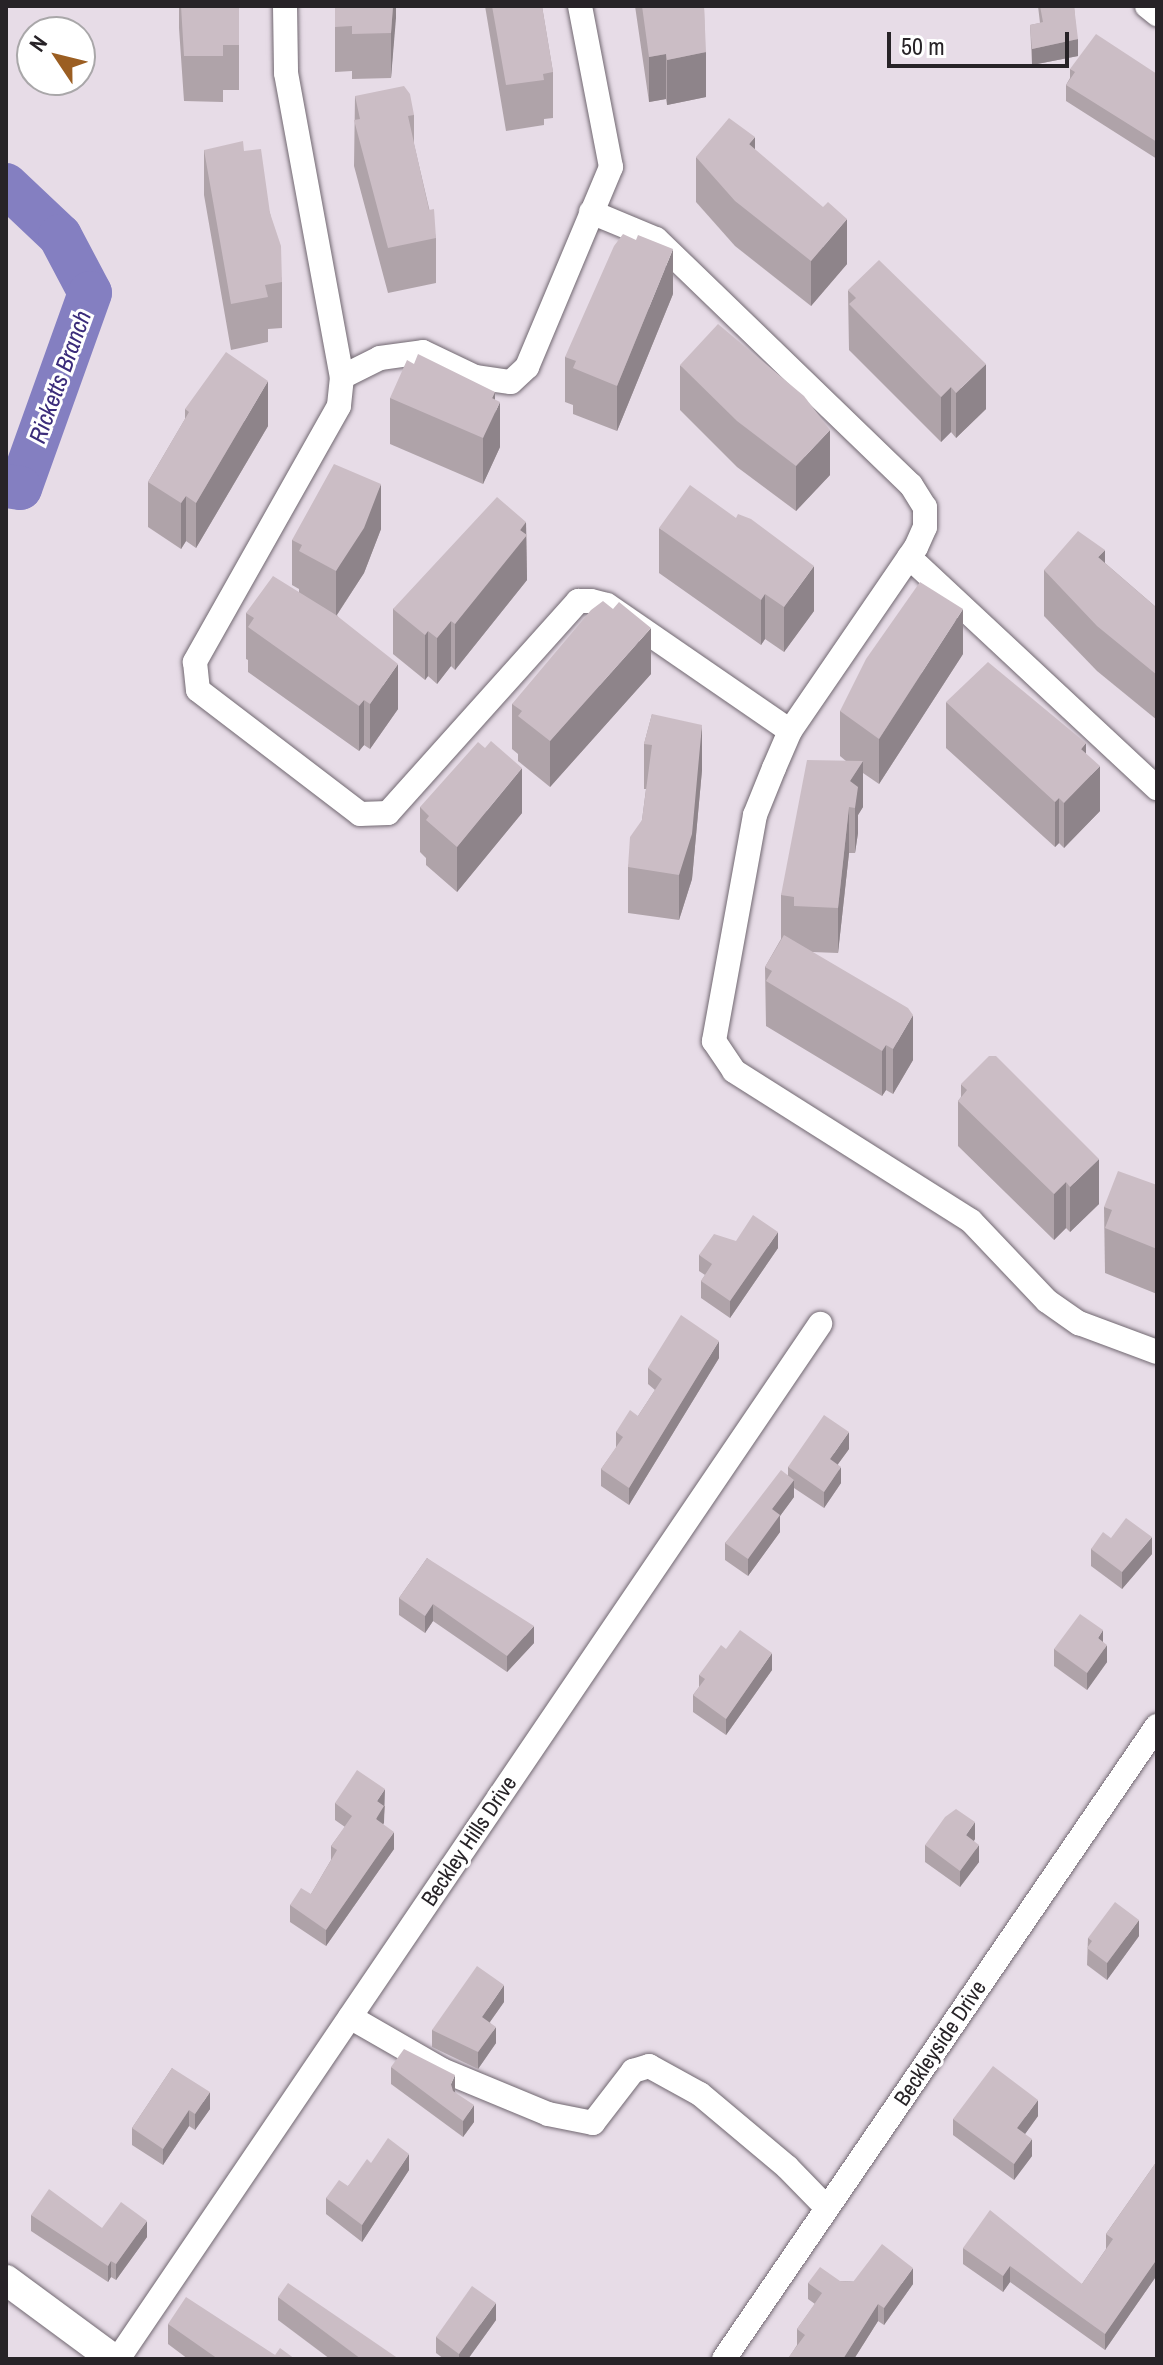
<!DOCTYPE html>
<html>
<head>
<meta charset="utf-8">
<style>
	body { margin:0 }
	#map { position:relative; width:1163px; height:2365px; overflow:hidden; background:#e7dce7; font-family:"Archivo Narrow",sans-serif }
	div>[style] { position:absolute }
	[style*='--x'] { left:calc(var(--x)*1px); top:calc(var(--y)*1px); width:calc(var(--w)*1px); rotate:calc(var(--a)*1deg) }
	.river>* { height:44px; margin:-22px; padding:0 22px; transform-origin:22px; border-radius:22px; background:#847fc1 }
	.roads { filter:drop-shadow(0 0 2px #716871) drop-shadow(0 0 2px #716871) }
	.minor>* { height:24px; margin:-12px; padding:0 12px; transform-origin:12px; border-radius:12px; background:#fff }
	.major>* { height:30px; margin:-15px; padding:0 15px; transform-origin:15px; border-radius:15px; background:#fff }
	.wall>* { inset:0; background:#afa3a9 }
	.shaded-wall>* { inset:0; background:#8e848a }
	.building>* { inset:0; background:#cbbdc5 }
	span { translate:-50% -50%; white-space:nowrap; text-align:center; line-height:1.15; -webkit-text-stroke:6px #fff; paint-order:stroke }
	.street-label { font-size:22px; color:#272327 }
	.water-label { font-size:24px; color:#3b2c7a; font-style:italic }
	.frame { position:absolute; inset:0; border:8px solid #272327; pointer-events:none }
	.north { position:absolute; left:16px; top:16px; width:80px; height:80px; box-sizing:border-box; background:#fff; border:2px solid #a9a7a9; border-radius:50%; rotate:305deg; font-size:22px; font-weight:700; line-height:32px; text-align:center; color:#272327 }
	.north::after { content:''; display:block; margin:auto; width:28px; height:36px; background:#9b5e22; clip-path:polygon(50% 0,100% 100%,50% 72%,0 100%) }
	.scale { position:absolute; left:887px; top:32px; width:182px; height:36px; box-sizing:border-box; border:4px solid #272327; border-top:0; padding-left:10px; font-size:24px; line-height:28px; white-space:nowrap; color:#272327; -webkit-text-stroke:6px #fff; paint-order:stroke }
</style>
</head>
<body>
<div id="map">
	<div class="river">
		<div style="--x:6;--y:185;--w:74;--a:43.4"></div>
		<div style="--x:60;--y:236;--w:64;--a:62.2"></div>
		<div style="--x:90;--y:293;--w:207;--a:109.7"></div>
		<div style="--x:20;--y:488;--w:14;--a:-172"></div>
	</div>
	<div class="roads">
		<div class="minor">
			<div style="--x:285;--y:6;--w:67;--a:89.1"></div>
			<div style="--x:286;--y:73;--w:309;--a:79.6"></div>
			<div style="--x:342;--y:377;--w:29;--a:96"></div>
			<div style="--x:339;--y:406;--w:294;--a:119.4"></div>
			<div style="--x:195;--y:662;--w:28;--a:84"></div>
			<div style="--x:198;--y:690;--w:204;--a:37.4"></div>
			<div style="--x:360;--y:814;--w:28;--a:-2"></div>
			<div style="--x:388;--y:813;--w:285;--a:-48.1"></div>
			<div style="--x:578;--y:601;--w:13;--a:0"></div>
			<div style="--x:591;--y:601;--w:16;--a:14"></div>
			<div style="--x:607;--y:605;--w:222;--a:34.5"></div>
			<div style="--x:1147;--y:6;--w:13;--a:39"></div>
			<div style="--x:591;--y:212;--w:70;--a:22.6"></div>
			<div style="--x:656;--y:239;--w:354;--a:44"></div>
			<div style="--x:911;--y:485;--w:26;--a:58"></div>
			<div style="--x:925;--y:507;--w:20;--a:90"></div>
			<div style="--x:925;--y:527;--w:22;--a:114"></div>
			<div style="--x:916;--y:547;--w:223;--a:124.4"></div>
			<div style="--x:790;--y:731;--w:40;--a:113.4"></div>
			<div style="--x:774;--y:768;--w:51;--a:112"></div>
			<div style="--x:755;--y:815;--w:230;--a:100.3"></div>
			<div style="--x:714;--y:1041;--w:36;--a:56"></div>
			<div style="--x:734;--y:1071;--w:280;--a:32.3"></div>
			<div style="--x:971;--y:1221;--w:110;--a:46.5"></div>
			<div style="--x:1047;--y:1301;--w:39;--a:35"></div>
			<div style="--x:1079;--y:1323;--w:83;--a:20.4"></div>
			<div style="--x:342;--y:377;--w:42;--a:-26.6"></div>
			<div style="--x:380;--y:358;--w:43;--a:-7.9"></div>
			<div style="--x:423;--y:352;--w:58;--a:25.7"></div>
			<div style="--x:475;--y:377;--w:36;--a:8"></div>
			<div style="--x:511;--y:382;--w:22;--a:-43"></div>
			<div style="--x:527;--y:367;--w:217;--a:-67.2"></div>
			<div style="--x:611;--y:167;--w:164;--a:-100.9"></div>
			<div style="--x:909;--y:557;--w:339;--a:43"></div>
			<div style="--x:350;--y:2017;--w:106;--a:29.9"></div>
			<div style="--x:442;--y:2070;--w:115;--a:22.5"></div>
			<div style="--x:548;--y:2114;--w:46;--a:11.3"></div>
			<div style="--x:593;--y:2123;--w:66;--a:-52.4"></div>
			<div style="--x:633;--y:2071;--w:17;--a:-17"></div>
			<div style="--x:649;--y:2066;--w:58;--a:28.8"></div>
			<div style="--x:700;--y:2094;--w:114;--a:40"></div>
			<div style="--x:787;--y:2167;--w:57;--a:45.7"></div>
			<div style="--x:118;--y:2359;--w:1251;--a:-55.85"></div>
			<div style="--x:724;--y:2359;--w:767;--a:-55.63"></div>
		</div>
		<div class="major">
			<div style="--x:6;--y:2280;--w:133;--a:36.4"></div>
		</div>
	</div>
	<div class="wall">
		<div style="clip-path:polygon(179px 6px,239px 6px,239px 90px,223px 90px,223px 102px,184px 101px,179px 28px)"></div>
		<div style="clip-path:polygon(335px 6px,396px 6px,391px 78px,352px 79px,352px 71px,335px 72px)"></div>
		<div style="clip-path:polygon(485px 6px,542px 6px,553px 72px,553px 118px,544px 119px,544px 125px,506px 131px)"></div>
		<div style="clip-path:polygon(635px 6px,704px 6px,706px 97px,667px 105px,666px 99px,649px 102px)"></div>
		<div style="clip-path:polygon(1038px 6px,1074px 6px,1078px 56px,1032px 65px,1030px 25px,1040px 23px)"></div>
		<div style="clip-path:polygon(1070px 69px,1157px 74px,1157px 159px,1066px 101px,1066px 85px,1070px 78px)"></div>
		<div style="clip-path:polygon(355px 96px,414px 115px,414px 144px,436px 238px,436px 283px,388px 293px,354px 166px)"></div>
		<div style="clip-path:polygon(204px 150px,244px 151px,270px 213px,282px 282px,282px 328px,268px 329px,268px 342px,231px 350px,204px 195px)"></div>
		<div style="clip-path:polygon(696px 157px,847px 264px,811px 306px,735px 246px,696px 202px)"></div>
		<div style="clip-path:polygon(848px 290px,986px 409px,956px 438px,951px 432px,941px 442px,849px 350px)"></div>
		<div style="clip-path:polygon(673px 294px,617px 431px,573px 414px,573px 405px,565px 402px,565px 357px)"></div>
		<div style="clip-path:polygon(680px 365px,830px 475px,796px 511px,737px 467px,680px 410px)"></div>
		<div style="clip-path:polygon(390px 398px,495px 400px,500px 447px,483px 484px,390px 444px)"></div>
		<div style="clip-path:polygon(185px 409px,268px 426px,196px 548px,186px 541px,181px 549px,148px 527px,148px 482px,185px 419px)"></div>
		<div style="clip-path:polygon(526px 522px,527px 580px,455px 670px,451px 666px,437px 684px,428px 676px,425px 680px,393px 654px,393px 609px)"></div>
		<div style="clip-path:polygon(659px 528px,814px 611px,784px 652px,765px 639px,761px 645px,659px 573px)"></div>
		<div style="clip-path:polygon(381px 529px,364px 573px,337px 615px,398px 709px,370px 749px,364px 745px,359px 751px,248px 672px,248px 660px,246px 659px,246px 613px,299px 592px,299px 589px,292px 585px,292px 540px)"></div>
		<div style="clip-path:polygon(1105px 563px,1157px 608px,1157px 720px,1097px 671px,1044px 616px,1044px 570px)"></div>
		<div style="clip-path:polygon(963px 654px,879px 784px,863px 773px,863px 807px,858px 815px,858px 833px,855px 853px,849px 853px,838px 953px,812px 952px,913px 1060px,893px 1094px,886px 1090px,882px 1096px,766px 1026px,765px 967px,781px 939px,781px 895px,846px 761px,840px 756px,840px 711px)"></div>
		<div style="clip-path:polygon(651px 674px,550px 787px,518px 761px,518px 754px,512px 749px,512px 704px)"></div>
		<div style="clip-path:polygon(946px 702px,1086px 754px,1100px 811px,1064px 848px,1059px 843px,1055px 847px,946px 748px)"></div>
		<div style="clip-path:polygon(652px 714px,702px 770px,692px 879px,679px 920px,628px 913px,628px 867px,642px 820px,646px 789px,644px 789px,644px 744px)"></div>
		<div style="clip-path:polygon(420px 807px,522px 813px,457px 892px,426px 865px,426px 858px,420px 852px)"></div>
		<div style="clip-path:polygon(961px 1084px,1099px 1204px,1070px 1232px,1066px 1228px,1054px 1240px,958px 1146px,958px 1101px,961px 1097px)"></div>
		<div style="clip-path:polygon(1157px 1185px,1157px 1294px,1105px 1273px,1104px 1207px)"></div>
		<div style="clip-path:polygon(736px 1241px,778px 1248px,730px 1318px,701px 1298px,701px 1281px,705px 1275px,699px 1271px,699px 1255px)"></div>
		<div style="clip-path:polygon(719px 1358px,629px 1505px,601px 1486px,601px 1469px,616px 1448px,616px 1432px,638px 1416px,655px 1390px,648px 1384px,648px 1368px)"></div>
		<div style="clip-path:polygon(849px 1449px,838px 1464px,841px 1483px,824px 1508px,794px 1488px,794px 1497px,780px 1516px,780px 1532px,748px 1576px,725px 1560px,725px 1543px,788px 1475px,788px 1467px)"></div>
		<div style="clip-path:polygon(1111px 1538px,1152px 1554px,1122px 1589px,1091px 1566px,1091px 1549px)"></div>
		<div style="clip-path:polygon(427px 1558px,534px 1643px,507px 1672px,433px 1621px,425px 1633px,399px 1615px,399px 1598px)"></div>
		<div style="clip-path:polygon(1103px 1642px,1107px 1662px,1087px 1690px,1054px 1666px,1054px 1649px)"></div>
		<div style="clip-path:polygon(772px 1670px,726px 1735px,693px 1712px,693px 1695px,699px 1687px,699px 1675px)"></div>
		<div style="clip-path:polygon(335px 1803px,385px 1806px,383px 1824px,394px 1849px,326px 1946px,290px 1922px,290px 1905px,311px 1894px,331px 1860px,331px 1846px,345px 1827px,335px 1820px)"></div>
		<div style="clip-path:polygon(975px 1839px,974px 1841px,979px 1862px,960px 1887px,925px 1862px,925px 1845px)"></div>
		<div style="clip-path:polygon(1139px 1936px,1107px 1980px,1087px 1965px,1088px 1938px)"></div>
		<div style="clip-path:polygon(504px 2002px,490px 2022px,496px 2043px,478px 2069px,432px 2047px,432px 2030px)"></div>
		<div style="clip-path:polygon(391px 2067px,455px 2092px,474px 2122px,463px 2137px,391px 2084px)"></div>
		<div style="clip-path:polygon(172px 2068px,210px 2109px,195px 2130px,189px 2126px,163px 2165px,132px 2145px,132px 2128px)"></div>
		<div style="clip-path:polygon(1038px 2116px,1025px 2134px,1032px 2156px,1014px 2180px,953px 2135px,953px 2119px)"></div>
		<div style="clip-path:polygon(1157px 2161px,1157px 2275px,1105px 2350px,1010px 2282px,1003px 2292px,963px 2264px,963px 2248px,1082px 2284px,1106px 2249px,1106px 2234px)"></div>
		<div style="clip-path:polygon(371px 2163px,409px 2170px,362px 2242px,326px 2214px,326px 2198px,348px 2186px)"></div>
		<div style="clip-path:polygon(31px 2215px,102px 2228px,147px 2237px,116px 2280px,111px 2277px,108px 2282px,31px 2231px)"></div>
		<div style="clip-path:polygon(840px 2281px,913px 2284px,884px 2325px,878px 2321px,854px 2359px,788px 2359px,797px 2345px,797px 2329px,815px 2304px,808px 2299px,808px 2283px)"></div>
		<div style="clip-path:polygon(278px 2297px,399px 2359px,330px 2359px,278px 2320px)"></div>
		<div style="clip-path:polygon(496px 2320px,468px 2359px,444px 2359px,436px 2353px,436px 2337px)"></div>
		<div style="clip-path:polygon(168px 2324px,275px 2355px,295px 2359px,188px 2359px,168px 2344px)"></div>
	</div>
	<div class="shaded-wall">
		<div style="clip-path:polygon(393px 6px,396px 6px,396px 18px,391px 78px,391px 33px)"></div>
		<div style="clip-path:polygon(1078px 39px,1078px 56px,1032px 65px,1032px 49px)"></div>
		<div style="clip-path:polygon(706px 52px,706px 97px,667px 105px,667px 60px)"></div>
		<div style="clip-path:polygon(666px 54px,666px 99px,649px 102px,649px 57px)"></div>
		<div style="clip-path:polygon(755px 137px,755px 182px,749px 144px)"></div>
		<div style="clip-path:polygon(847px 219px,847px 264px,811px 306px,811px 261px)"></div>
		<div style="clip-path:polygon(673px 249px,673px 294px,617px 431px,617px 386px)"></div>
		<div style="clip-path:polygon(986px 364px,986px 409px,956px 438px,956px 393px)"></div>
		<div style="clip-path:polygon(268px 381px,268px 426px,196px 548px,196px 503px)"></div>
		<div style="clip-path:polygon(951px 387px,951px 432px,941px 442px,941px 397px)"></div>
		<div style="clip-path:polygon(495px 392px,495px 413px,500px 402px,500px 447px,483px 484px,483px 438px,492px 398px)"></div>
		<div style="clip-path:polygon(830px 430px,830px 475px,796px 511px,796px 466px)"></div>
		<div style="clip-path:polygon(381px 484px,381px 529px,364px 573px,336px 616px,336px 571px)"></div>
		<div style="clip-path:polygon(186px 496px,186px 541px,181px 549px,181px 503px)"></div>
		<div style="clip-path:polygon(526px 522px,527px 580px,455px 670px,455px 624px)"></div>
		<div style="clip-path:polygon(1105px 550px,1105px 595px,1098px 557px)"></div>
		<div style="clip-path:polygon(814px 566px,814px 611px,784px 652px,784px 607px)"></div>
		<div style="clip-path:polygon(765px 594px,765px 639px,761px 645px,761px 600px)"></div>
		<div style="clip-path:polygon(963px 609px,963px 654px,879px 784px,879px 739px)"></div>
		<div style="clip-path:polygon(451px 621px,451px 666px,437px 684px,437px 638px)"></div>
		<div style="clip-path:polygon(651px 628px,651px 674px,550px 787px,550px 741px)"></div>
		<div style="clip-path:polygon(428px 631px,428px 676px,425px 680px,425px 635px)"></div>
		<div style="clip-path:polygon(398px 664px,398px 709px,370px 749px,370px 704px)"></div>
		<div style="clip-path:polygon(364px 700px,364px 745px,359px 751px,359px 706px)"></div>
		<div style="clip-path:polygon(702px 725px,702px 770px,692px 879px,679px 920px,679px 875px)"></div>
		<div style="clip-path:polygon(1086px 743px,1086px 780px,1100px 766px,1100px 811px,1064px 848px,1064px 803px,1081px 749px)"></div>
		<div style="clip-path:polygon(863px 761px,863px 807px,858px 815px,858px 833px,855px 853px,855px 808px,850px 781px)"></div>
		<div style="clip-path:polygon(522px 768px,522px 813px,457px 892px,457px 847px)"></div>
		<div style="clip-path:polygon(1059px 798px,1059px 843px,1055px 847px,1055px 802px)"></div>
		<div style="clip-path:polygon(849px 807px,849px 853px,838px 953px,838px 908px)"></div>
		<div style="clip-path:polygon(913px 1015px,913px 1060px,893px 1094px,893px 1049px)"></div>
		<div style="clip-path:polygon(886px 1045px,886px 1090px,882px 1096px,882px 1051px)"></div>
		<div style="clip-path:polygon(1099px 1159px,1099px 1204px,1070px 1232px,1070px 1187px)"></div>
		<div style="clip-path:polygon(1066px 1182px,1066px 1228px,1054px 1240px,1054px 1194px)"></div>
		<div style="clip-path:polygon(778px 1232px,778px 1248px,730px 1318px,730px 1301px)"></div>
		<div style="clip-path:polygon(719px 1341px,719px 1358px,629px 1505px,629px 1488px)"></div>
		<div style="clip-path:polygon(849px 1432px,849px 1449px,830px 1475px,830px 1459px)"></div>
		<div style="clip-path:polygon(841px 1467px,841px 1483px,824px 1508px,824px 1492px)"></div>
		<div style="clip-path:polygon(794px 1480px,794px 1497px,780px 1516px,780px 1532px,748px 1576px,748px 1559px,772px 1509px)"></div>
		<div style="clip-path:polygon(1152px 1537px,1152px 1554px,1122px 1589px,1122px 1572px)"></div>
		<div style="clip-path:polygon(433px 1604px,433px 1621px,425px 1633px,425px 1616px)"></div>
		<div style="clip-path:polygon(534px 1626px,534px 1643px,507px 1672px,507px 1656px)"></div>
		<div style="clip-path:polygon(1103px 1630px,1103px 1647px,1098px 1638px)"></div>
		<div style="clip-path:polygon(1107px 1645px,1107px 1662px,1087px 1690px,1087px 1673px)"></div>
		<div style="clip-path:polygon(772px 1653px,772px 1670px,726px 1735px,726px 1719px)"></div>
		<div style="clip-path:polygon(385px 1789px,384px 1823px,376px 1835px,377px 1801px)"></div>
		<div style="clip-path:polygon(975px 1822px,975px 1839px,966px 1852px,966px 1835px)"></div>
		<div style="clip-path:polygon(394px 1832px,394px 1849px,326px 1946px,326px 1930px)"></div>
		<div style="clip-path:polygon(979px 1845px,979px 1862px,960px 1887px,960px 1871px)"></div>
		<div style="clip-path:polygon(1139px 1920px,1139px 1936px,1107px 1980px,1107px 1963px)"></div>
		<div style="clip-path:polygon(504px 1985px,504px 2002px,482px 2033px,482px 2017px)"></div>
		<div style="clip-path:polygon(496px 2027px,496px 2043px,478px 2069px,478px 2052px)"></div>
		<div style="clip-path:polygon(455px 2075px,455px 2092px,451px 2100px,451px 2084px)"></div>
		<div style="clip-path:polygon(210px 2092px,210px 2109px,195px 2130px,195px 2114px)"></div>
		<div style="clip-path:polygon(1038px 2100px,1038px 2116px,1017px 2145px,1017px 2128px)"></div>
		<div style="clip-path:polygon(474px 2105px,474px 2122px,463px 2137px,463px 2121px)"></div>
		<div style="clip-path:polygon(189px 2110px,189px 2126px,163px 2165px,163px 2149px)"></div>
		<div style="clip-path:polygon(1032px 2139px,1032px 2156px,1014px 2180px,1014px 2164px)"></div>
		<div style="clip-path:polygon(409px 2154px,409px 2170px,362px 2242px,362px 2225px)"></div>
		<div style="clip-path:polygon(147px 2221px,147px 2237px,116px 2280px,116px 2264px)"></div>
		<div style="clip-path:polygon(1157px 2259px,1157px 2275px,1105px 2350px,1105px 2334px)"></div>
		<div style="clip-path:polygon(111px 2261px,111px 2277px,108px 2282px,108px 2266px)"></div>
		<div style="clip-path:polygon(1010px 2266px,1010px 2282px,1003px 2292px,1003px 2276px)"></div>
		<div style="clip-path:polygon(913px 2268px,913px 2284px,884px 2325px,884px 2308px)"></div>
		<div style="clip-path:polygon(496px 2303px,496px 2320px,468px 2359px,459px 2359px,459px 2354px)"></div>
		<div style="clip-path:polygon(878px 2304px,878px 2321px,854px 2359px,843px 2359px)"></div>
	</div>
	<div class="building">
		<div style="clip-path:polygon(181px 6px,239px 6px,239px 45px,223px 45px,223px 56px,184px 56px)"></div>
		<div style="clip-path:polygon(335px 6px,393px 6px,391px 33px,352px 34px,352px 26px,335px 27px)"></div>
		<div style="clip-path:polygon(492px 6px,542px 6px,553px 72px,543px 74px,544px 80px,506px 85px)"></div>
		<div style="clip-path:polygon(642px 6px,704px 6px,706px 52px,667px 60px,666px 54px,649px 57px)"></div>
		<div style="clip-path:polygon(1040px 6px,1074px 6px,1078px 39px,1032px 49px,1030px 25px,1043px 22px)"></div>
		<div style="clip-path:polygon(1096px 34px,1157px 74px,1157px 142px,1066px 85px,1075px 72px,1070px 69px)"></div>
		<div style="clip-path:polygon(404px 86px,410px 94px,414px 115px,408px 116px,429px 210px,434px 209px,436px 238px,388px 248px,354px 120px,360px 119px,355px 96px)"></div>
		<div style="clip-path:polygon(729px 118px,755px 137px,749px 144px,784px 174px,823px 207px,828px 202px,847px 219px,811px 261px,735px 201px,696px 157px)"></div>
		<div style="clip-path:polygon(243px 141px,244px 151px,261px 149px,270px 213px,281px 246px,282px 282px,265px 285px,268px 297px,231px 304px,204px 150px)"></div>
		<div style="clip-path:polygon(623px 234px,636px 240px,638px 235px,673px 249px,617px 386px,573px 368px,576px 361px,565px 357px,614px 246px)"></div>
		<div style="clip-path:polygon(879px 260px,986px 364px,956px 393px,951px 387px,941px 397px,849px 304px,856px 298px,848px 290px)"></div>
		<div style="clip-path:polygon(718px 324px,804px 396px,830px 430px,796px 466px,737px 421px,680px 365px)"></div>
		<div style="clip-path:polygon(226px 352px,268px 381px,196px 503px,186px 496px,181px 503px,148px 482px,189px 412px,185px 409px)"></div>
		<div style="clip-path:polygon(418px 354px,495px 392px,492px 398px,500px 402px,483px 438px,390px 398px,407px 360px,414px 364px)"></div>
		<div style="clip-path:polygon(334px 464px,381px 484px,364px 528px,336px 571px,299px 551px,302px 545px,292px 540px)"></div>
		<div style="clip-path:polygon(690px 485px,736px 518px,738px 514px,751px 519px,814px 566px,784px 607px,765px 594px,761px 600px,659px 528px)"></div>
		<div style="clip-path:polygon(497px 497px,526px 522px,520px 530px,527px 535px,455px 624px,451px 621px,437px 638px,428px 631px,425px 635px,393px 609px)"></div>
		<div style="clip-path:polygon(1078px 531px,1105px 550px,1098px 557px,1157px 608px,1157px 675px,1097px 626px,1044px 570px)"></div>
		<div style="clip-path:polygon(273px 576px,336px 615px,398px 664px,370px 704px,364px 700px,359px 706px,248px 627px,254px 618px,246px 613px)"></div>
		<div style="clip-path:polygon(920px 582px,963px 609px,879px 739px,840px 711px,866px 659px)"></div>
		<div style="clip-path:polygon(603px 601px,613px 609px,619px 602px,651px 628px,550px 741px,518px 716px,522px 711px,512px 704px,591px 610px)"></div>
		<div style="clip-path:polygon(988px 662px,1086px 743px,1081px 749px,1100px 766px,1064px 803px,1059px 798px,1055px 802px,946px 702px)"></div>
		<div style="clip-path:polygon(652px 714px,702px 725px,692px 834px,679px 875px,628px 867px,630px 837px,642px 820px,652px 745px,644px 744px)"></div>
		<div style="clip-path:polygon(491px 741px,522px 768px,457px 847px,426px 820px,429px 816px,420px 807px,478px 742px,485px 748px)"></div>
		<div style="clip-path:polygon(807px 760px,863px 761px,850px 781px,858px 787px,855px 808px,849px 807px,838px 908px,794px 906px,794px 897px,781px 895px)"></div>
		<div style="clip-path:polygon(784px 935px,908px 1008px,913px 1015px,893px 1049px,886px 1045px,882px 1051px,766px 981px,772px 971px,765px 967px)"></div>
		<div style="clip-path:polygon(989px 1056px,996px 1056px,1099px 1159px,1070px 1187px,1066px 1182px,1054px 1194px,958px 1101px,967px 1090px,961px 1084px)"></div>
		<div style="clip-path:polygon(1118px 1171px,1157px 1185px,1157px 1249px,1105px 1228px,1112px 1210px,1104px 1207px)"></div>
		<div style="clip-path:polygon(753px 1215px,778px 1232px,730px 1301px,701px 1281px,712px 1264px,699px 1255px,714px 1234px,736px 1241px)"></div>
		<div style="clip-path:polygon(681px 1315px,719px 1341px,629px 1488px,601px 1469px,623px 1437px,616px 1432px,630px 1410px,638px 1416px,662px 1379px,648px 1368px)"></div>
		<div style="clip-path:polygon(824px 1415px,849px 1432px,830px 1459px,841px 1467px,824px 1492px,788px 1467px)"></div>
		<div style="clip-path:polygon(781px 1470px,794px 1480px,772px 1509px,780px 1515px,748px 1559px,725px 1543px)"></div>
		<div style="clip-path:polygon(1126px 1518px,1152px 1537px,1122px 1572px,1091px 1549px,1103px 1532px,1111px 1538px)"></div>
		<div style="clip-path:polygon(427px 1558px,534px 1626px,507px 1656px,433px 1604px,425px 1616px,399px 1598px)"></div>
		<div style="clip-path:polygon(1080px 1614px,1103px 1630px,1098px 1638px,1107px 1645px,1087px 1673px,1054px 1649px)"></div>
		<div style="clip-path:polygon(740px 1630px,772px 1653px,726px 1719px,693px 1695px,705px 1679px,699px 1675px,721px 1645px,726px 1649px)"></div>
		<div style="clip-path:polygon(357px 1770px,385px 1789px,377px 1801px,384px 1806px,376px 1819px,394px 1832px,326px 1930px,290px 1905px,301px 1888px,311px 1894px,337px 1850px,331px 1846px,352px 1816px,335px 1803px)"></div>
		<div style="clip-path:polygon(956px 1809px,975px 1822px,966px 1835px,979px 1845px,960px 1871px,925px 1845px,945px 1817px)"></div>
		<div style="clip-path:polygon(1115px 1902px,1139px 1920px,1107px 1963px,1087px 1948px,1092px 1941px,1088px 1938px)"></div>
		<div style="clip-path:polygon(477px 1966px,504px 1985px,482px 2017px,496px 2027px,478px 2052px,432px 2030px)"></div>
		<div style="clip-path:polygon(404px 2049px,455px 2075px,451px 2084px,453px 2091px,474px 2105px,463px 2121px,391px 2067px)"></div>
		<div style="clip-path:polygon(993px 2066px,1038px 2100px,1017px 2128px,1032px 2139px,1014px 2164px,953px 2119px)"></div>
		<div style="clip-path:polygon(172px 2068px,210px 2092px,195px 2114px,189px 2110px,163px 2149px,132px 2128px)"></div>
		<div style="clip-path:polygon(388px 2138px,409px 2154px,362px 2225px,326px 2198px,339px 2180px,348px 2186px,367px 2159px,371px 2163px)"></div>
		<div style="clip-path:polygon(1157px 2161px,1157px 2259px,1105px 2334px,1010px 2266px,1003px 2276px,963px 2248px,990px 2210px,1082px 2284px,1113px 2239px,1106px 2234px)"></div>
		<div style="clip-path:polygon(49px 2189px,102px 2228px,121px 2202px,147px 2221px,116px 2264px,111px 2261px,108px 2266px,31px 2215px)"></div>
		<div style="clip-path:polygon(882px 2244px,913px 2268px,884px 2308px,878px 2304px,843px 2359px,789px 2359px,788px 2358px,805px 2335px,797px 2329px,822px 2293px,808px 2283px,820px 2267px,840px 2281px,853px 2282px)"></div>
		<div style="clip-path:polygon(288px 2283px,399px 2359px,361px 2359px,278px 2297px)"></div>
		<div style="clip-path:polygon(472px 2286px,496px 2303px,459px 2354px,436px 2337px)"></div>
		<div style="clip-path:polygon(186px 2297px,275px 2355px,280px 2348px,295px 2359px,218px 2359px,168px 2324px)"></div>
	</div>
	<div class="street-label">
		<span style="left:469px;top:1841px;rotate:-56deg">Beckley Hills Drive</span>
		<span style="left:940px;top:2043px;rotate:-56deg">Beckleyside Drive</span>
	</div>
	<div class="water-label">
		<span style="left:60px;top:377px;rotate:-70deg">Ricketts Branch</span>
	</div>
	<div class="frame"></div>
	<div class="north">N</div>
	<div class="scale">50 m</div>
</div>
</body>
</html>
